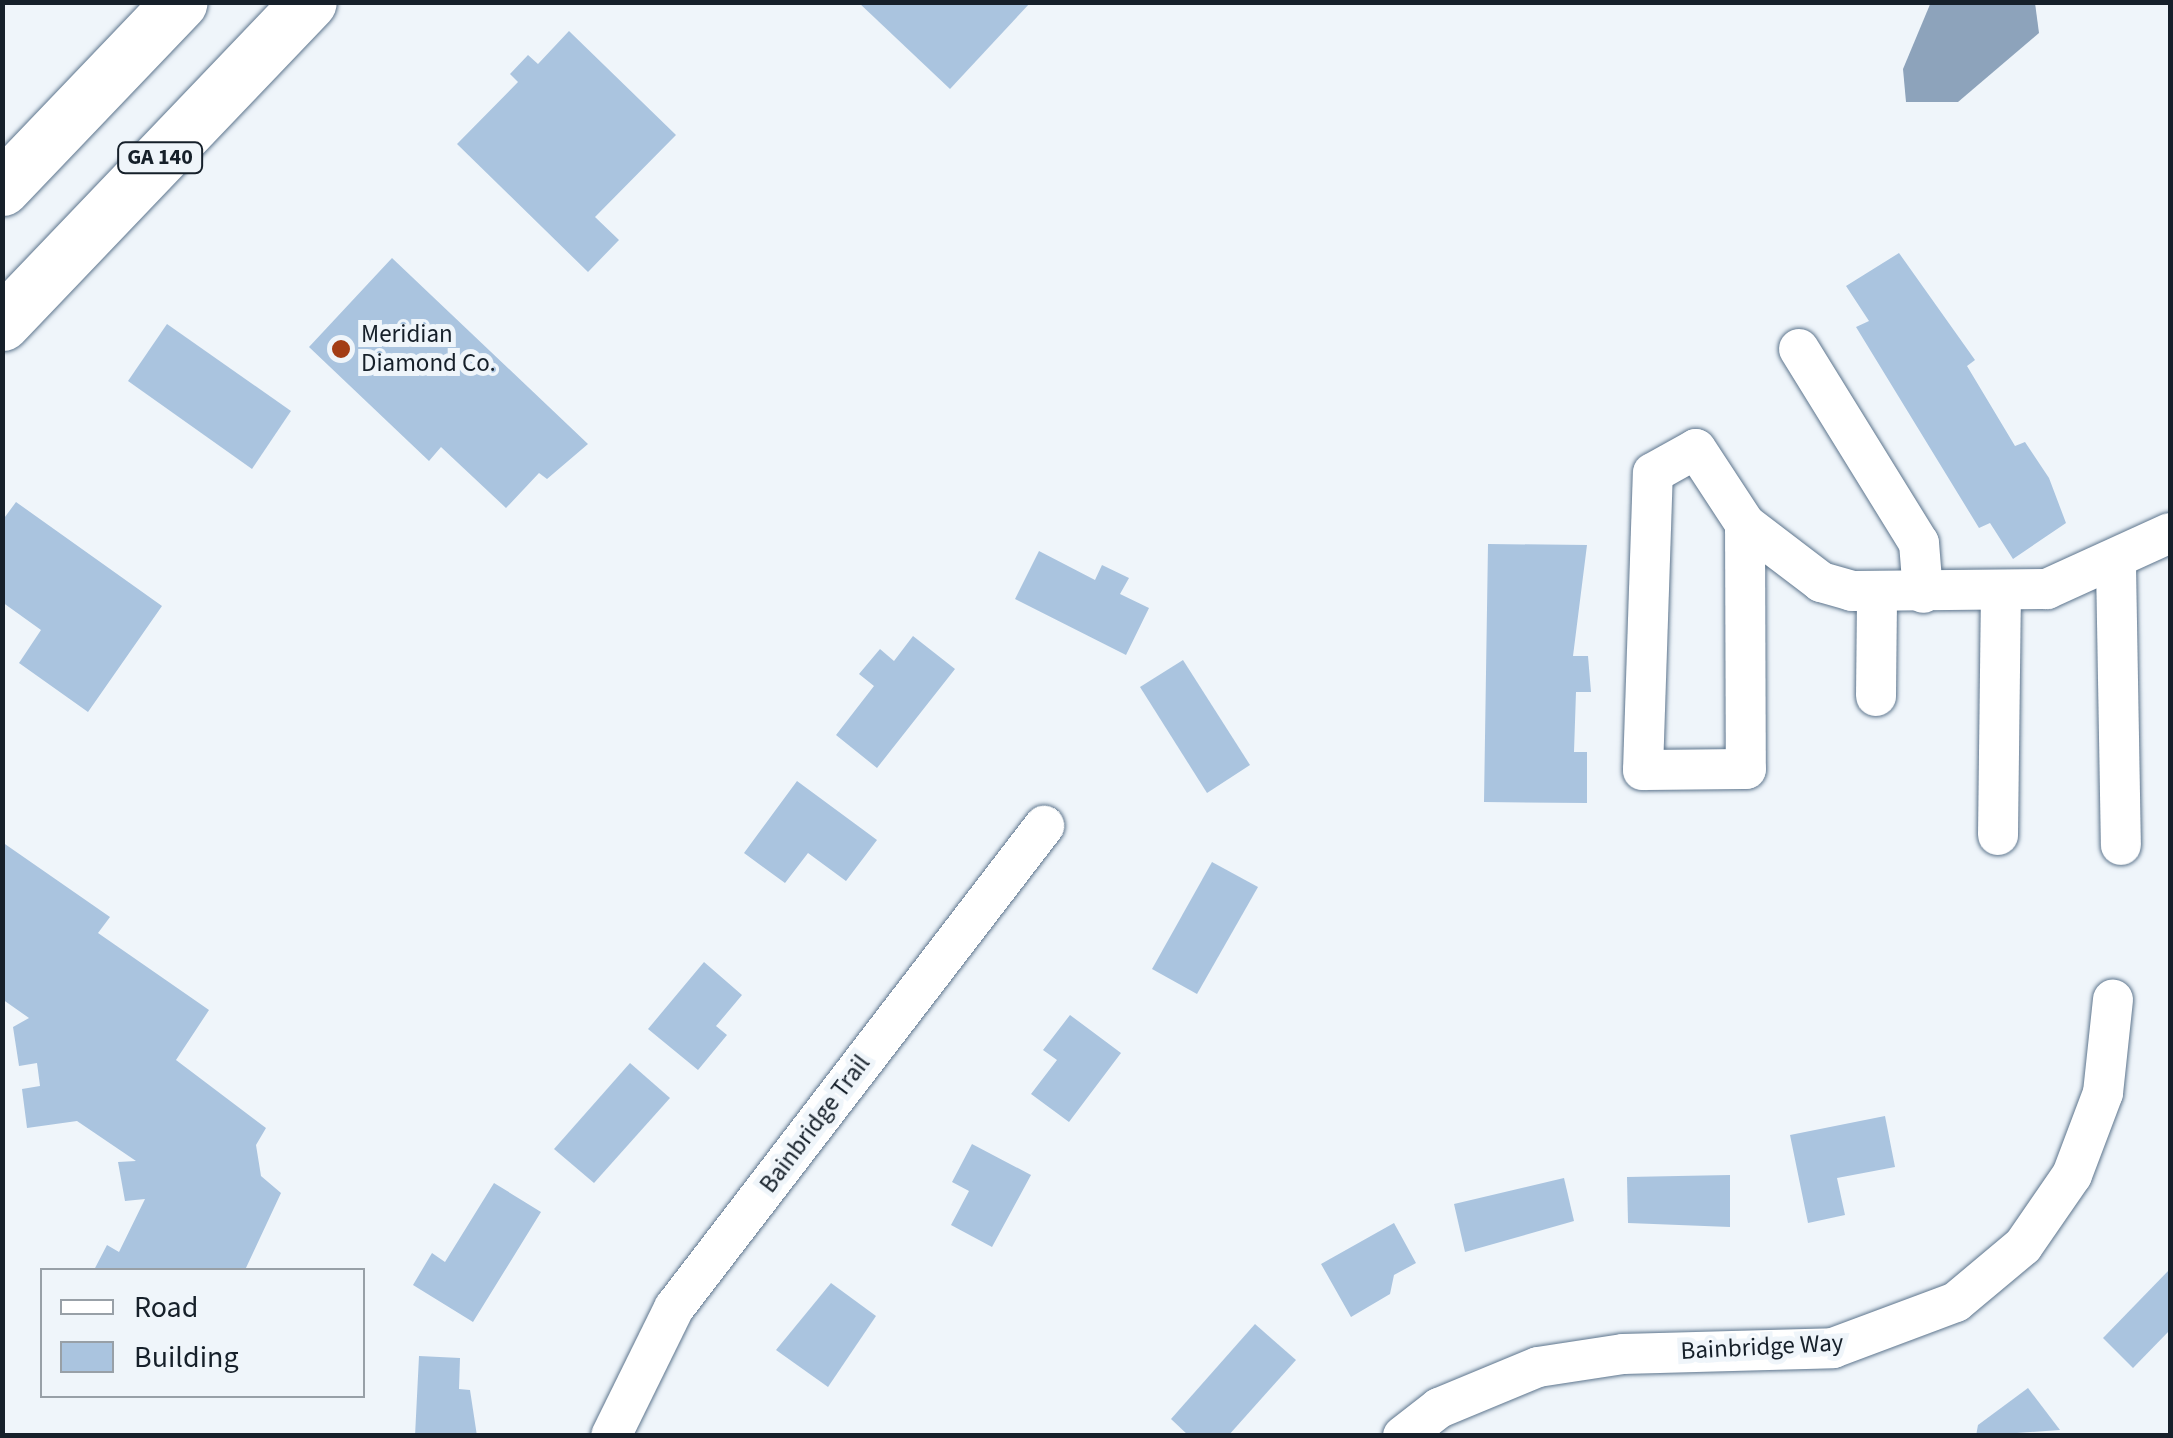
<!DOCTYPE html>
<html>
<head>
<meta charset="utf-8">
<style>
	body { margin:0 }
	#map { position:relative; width:2173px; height:1438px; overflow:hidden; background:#eff5fa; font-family:"Source Sans 3",sans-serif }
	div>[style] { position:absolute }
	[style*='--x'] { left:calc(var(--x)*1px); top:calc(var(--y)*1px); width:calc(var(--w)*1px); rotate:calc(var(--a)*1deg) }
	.water>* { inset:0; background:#8da3bb }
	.building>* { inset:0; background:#aac4df }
	.roads { filter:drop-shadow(0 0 2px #5d758d) drop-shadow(0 0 2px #5d758d) }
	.street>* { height:40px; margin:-20px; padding:0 20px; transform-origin:20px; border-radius:20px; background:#fff }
	.primary>* { height:55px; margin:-27.5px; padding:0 27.5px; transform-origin:27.5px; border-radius:27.5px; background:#fff }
	.dots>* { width:28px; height:28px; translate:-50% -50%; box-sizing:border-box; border:5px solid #eff5fa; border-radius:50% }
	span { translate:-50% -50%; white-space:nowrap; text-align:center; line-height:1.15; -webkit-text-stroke:10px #eff5fa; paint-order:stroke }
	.shield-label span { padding:2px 8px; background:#eff5fa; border:2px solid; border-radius:8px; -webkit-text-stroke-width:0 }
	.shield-label { font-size:22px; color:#16202a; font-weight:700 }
	.poi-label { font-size:25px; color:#16202a }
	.left { translate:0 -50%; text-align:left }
	.street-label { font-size:25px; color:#16202a }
	.frame { position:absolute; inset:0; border:5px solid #16202a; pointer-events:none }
	.legend { position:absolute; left:40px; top:1268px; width:325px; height:130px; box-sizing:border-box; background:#eff5fa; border:2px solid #98a0a7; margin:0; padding:12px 18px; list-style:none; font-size:30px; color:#16202a }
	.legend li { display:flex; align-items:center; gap:20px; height:50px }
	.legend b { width:50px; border:2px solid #98a0a7 }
</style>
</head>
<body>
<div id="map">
	<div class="water">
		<div style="clip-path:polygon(1931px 2px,2035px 3px,2039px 33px,1958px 102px,1906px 102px,1903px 69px)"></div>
	</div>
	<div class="building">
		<div style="clip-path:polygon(858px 2px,1031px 2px,950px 89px)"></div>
		<div style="clip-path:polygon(569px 31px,676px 135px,595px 217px,619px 240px,588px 272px,457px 144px,518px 82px,510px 74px,528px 55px,538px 64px)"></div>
		<div style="clip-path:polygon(1899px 253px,1975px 360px,1967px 366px,2015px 446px,2025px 442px,2049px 478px,2066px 523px,2013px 559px,1990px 523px,1979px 528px,1856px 327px,1869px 321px,1846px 286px)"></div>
		<div style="clip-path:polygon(392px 258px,588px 444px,547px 479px,539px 473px,506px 508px,441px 447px,429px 461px,309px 347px)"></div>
		<div style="clip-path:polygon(167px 324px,291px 411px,252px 469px,128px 381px)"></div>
		<div style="clip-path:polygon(16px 502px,162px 606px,88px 712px,19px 663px,41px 630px,2px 602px,2px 521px)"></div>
		<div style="clip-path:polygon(1488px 544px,1587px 545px,1573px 656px,1588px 656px,1591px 692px,1576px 692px,1574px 752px,1587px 752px,1587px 803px,1484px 802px)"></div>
		<div style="clip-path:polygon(1039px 551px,1095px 580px,1102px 565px,1129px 578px,1120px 594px,1149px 608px,1126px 655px,1015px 599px)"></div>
		<div style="clip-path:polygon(913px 636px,955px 669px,877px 768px,836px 735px,874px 686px,859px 674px,880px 649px,894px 661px)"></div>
		<div style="clip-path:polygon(1183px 660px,1250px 765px,1207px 793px,1140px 687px)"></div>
		<div style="clip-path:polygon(797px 781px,877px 840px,846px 881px,808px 853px,785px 883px,744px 853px)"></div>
		<div style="clip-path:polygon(2px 842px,110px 917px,98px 933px,209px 1010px,176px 1060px,266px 1128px,256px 1145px,261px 1176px,281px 1193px,245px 1270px,94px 1270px,107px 1245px,119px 1252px,145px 1199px,125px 1201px,118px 1162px,136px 1161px,77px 1121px,27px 1128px,22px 1089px,40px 1086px,37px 1063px,19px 1066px,13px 1027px,29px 1018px,2px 999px)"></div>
		<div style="clip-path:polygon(1212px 862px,1258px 887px,1197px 994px,1152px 969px)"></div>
		<div style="clip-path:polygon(704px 962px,742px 995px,716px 1026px,727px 1035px,698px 1070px,648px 1029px)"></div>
		<div style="clip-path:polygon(1070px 1015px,1121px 1053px,1069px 1122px,1031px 1094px,1057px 1060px,1043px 1050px)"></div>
		<div style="clip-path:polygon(630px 1063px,670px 1098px,594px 1183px,554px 1149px)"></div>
		<div style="clip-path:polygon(1885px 1116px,1895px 1167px,1837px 1178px,1845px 1215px,1808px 1223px,1790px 1135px)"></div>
		<div style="clip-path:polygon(972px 1144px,1031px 1175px,992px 1247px,951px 1225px,969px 1191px,952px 1182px)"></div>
		<div style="clip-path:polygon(1730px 1175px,1730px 1227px,1628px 1223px,1627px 1177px)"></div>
		<div style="clip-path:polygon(1564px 1178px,1574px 1221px,1465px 1252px,1454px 1204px)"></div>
		<div style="clip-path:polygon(494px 1183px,541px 1212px,473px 1322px,413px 1285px,432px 1253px,445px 1262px)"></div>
		<div style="clip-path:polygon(1394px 1223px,1416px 1263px,1394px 1275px,1390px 1294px,1351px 1317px,1321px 1264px)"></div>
		<div style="clip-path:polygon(2170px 1269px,2170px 1330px,2133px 1368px,2103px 1338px)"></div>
		<div style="clip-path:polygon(831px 1283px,876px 1316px,828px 1387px,776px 1350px)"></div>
		<div style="clip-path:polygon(1255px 1324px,1296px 1360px,1228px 1436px,1189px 1436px,1171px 1419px)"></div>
		<div style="clip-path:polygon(419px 1356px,460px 1358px,459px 1389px,470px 1390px,477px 1436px,415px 1436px)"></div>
		<div style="clip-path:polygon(2028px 1388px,2060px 1430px,1976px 1436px,1978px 1425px)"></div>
	</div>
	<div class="roads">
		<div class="street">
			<div style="--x:1799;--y:349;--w:228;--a:58.3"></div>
			<div style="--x:1919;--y:543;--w:50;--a:85.4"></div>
			<div style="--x:1745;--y:524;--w:245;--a:89.8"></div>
			<div style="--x:1746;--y:769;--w:103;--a:179.4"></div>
			<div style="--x:1643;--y:770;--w:297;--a:-88.1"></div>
			<div style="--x:1653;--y:473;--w:49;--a:-29.2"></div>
			<div style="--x:1696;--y:449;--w:90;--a:56.8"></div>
			<div style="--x:1745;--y:524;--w:96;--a:37.3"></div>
			<div style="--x:1821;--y:582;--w:32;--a:16"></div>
			<div style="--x:1852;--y:591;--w:195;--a:-0.6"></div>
			<div style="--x:2047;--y:589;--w:135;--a:-24.5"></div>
			<div style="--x:2116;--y:565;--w:280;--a:89"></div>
			<div style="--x:1876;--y:696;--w:104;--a:-89.4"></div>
			<div style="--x:1998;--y:835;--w:242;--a:-89.3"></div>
			<div style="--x:611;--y:1436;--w:143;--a:-63.8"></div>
			<div style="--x:674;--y:1308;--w:608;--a:-52.49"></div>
			<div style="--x:1403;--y:1436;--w:46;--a:-37.9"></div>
			<div style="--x:1439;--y:1408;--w:107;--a:-22.5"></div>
			<div style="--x:1538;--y:1367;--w:86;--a:-8.7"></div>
			<div style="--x:1623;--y:1354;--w:210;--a:-1.6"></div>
			<div style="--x:1833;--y:1348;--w:131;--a:-20.5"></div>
			<div style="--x:1956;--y:1302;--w:87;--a:-39.9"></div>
			<div style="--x:2023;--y:1246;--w:86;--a:-55.4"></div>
			<div style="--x:2072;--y:1175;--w:88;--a:-69.3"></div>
			<div style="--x:2103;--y:1093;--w:94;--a:-83.9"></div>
		</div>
		<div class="primary">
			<div style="--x:2;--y:188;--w:257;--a:-46.3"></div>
			<div style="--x:2;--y:323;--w:444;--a:-46.3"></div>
		</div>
	</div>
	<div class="dots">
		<div style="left:341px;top:349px;background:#a33d15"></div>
	</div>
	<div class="shield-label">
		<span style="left:160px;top:158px">GA 140</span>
	</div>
	<div class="poi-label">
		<span class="left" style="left:361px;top:349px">Meridian<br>Diamond Co.</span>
	</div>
	<div class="street-label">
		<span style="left:815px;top:1124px;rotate:-53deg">Bainbridge Trail</span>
		<span style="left:1762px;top:1347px;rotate:-3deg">Bainbridge Way</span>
	</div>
	<div class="frame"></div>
	<ul class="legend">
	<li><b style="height:12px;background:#fff"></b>Road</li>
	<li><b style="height:28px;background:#aac4df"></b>Building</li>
	</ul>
</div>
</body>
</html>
